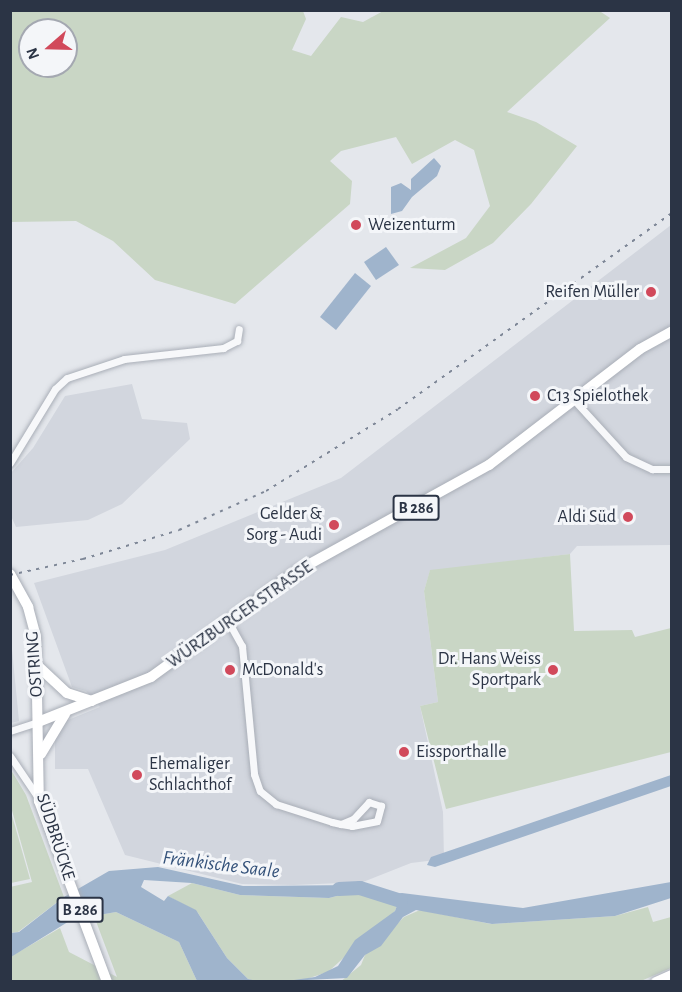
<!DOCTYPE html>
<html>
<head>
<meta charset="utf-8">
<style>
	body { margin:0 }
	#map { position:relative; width:682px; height:992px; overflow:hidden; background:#e4e7ec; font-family:"Alegreya Sans",sans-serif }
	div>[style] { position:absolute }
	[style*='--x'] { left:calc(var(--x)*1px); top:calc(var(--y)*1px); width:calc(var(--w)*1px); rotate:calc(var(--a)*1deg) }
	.built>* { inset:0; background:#d2d6de }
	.green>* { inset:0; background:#c9d6c5 }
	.water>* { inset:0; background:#9fb4cc }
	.river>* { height:14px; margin:-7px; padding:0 7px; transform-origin:7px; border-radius:7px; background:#9fb4cc }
	.roads { filter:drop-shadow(0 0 2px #a9aeb7) drop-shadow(0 0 2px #a9aeb7) }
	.minor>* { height:7px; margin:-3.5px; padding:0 3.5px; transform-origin:3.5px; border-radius:3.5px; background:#f7f8fa }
	.primary>* { height:10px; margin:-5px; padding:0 5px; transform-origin:5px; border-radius:5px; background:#fff }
	.rail>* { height:2px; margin-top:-1px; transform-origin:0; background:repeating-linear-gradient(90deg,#7d8696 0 3px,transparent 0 9px) }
	.dots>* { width:16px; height:16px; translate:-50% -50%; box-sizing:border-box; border:3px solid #f4f6f9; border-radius:50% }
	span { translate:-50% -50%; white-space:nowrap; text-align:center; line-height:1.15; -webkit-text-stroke:6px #f4f6f9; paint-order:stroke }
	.shield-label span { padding:2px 4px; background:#f4f6f9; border:2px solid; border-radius:4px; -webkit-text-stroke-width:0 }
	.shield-label { font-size:16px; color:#2b3445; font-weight:700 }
	.poi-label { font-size:18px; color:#2b3445 }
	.left { translate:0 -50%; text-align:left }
	.right { translate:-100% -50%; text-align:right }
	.street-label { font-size:18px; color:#2b3445 }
	.water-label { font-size:20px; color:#34527a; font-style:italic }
	.frame { position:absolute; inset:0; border:12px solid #2b3445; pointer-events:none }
	.north { position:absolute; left:18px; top:18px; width:60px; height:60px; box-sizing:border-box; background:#f4f6f9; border:2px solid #a4a8b1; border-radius:50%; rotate:250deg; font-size:16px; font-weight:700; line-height:24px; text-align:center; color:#2b3445 }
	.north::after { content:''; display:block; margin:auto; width:21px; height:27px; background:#d1495b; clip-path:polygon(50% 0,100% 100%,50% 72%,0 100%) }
</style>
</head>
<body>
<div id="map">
	<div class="built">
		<div style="clip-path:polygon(671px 225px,671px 545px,577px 546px,570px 554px,430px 571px,424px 591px,438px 702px,420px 706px,443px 812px,444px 859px,411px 863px,363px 882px,294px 885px,242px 884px,125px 855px,88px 769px,55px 769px,55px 737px,63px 722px,100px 707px,86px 691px,72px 687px,34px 583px,165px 550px,341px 478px)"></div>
		<div style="clip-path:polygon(132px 384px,142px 419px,187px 423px,190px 439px,122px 504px,88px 520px,16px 527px,11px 516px,11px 473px,33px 448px,65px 396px)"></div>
		<div style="clip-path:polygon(10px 629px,19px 721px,11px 723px,10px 723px)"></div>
	</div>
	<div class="green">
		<div style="clip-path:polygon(evenodd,598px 10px,610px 18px,507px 112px,536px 122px,577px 146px,531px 204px,493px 243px,445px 270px,410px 268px,466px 238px,490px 206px,474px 150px,455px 140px,412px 164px,396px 137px,341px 151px,330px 161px,352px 181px,350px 204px,235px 304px,155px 280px,113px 241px,76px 221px,11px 222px,11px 11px,303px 11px,306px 19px,292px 50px,311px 56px,341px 17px,363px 22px,385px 10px,598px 10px,30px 30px,66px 30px,66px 66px,30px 66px,30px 30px)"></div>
		<div style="clip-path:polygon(570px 554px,574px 631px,632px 630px,635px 637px,671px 628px,671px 752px,446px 809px,420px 706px,438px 702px,424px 591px,430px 570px)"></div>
		<div style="clip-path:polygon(11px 770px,26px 795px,64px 897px,18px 932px,11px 933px,10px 887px,32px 882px,11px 807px)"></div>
		<div style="clip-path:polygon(11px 812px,30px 879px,11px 883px,10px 883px)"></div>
		<div style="clip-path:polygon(192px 883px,240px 895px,329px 898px,356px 891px,398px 903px,395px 911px,328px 972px,303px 980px,257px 982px,248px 979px,227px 958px,198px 913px,168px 896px)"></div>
		<div style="clip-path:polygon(648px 907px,653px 922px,671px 917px,671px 968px,641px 981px,340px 982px,361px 965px,365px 955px,404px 917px,420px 910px,491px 924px,615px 916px)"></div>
		<div style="clip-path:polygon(116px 912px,179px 942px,197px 981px,11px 981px,10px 957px,60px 928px,69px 952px,117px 977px,94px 916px)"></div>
	</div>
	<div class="water">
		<div style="clip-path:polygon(434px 158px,441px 166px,437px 176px,412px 197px,402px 211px,391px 214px,391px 187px,401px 183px,411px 190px,411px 179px)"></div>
		<div style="clip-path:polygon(386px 247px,399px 265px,376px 280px,364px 262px)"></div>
		<div style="clip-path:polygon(355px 273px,371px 286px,336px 330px,320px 317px)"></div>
		<div style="clip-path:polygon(671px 775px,671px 786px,435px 867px,427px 865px,431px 857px)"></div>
		<div style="clip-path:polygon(158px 867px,243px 886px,356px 885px,356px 891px,329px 898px,240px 895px,192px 883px,144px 880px,141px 887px,164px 901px,168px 896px,196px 910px,227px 958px,248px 979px,257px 981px,197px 981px,179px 942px,116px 912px,71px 920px,11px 957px,11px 933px,19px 932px,64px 897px,109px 871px)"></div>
		<div style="clip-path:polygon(671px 882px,671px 898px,615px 916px,492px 924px,416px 910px,403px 917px,381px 946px,365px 955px,347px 978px,287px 981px,315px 977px,338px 966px,355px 940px,395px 911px,398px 903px,386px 895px,402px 893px,523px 908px)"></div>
	</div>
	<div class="river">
		<div style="--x:339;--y:889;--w:21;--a:-3"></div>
		<div style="--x:360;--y:888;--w:43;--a:17.6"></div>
	</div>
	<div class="roads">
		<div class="minor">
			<div style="--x:574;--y:400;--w:77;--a:47.6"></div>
			<div style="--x:626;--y:457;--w:29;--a:25"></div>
			<div style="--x:652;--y:469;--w:20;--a:0"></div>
			<div style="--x:10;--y:463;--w:87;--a:-58.7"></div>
			<div style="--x:55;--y:389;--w:16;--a:-43"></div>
			<div style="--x:67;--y:378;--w:60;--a:-18.4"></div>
			<div style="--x:124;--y:359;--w:100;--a:-6.3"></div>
			<div style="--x:223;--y:348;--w:16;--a:-27"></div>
			<div style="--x:237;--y:341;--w:12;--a:-81"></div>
			<div style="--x:228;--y:621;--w:29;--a:61"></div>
			<div style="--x:242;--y:646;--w:129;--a:84.6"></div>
			<div style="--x:254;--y:774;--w:18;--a:71"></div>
			<div style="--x:260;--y:791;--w:21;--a:39"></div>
			<div style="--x:276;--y:804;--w:59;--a:17.8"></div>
			<div style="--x:332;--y:822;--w:9;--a:13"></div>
			<div style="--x:341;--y:824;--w:11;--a:10"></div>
			<div style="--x:352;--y:826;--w:25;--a:-11"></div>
			<div style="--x:377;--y:821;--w:16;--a:-75"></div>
			<div style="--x:381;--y:806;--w:13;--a:-162"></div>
			<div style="--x:369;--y:802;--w:23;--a:133"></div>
			<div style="--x:353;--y:819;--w:13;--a:157"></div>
			<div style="--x:10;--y:731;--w:29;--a:-18"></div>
			<div style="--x:10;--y:756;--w:48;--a:56"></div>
		</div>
		<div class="primary">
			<div style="--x:10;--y:574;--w:38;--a:61"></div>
			<div style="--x:28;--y:607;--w:31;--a:75"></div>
			<div style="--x:36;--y:637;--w:164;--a:89"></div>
			<div style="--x:39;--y:801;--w:193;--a:69.4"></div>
			<div style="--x:39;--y:667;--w:38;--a:43"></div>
			<div style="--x:67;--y:693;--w:26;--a:18"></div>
			<div style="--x:38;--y:722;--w:122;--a:-21.7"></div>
			<div style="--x:151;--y:677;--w:180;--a:-36"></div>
			<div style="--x:297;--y:571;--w:219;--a:-28.9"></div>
			<div style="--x:489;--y:465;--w:190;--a:-37.5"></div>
			<div style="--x:640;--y:349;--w:37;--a:-29"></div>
			<div style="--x:41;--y:754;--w:47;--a:-59"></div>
			<div style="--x:656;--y:982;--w:17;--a:-24"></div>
		</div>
	</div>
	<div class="rail">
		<div style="--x:10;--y:575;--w:75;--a:-12.4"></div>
		<div style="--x:83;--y:559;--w:100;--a:-16.8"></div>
		<div style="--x:179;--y:530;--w:95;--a:-24.1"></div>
		<div style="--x:266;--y:491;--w:155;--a:-31.8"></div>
		<div style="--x:398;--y:409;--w:337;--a:-35.6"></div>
	</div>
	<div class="dots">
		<div style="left:356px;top:225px;background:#d1495b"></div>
		<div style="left:651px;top:292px;background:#d1495b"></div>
		<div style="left:535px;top:396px;background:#d1495b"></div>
		<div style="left:628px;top:517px;background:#d1495b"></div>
		<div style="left:334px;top:525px;background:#d1495b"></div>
		<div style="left:230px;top:670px;background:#d1495b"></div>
		<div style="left:553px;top:670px;background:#d1495b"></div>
		<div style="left:404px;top:752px;background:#d1495b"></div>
		<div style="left:137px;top:775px;background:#d1495b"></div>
	</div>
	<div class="shield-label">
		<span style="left:416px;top:508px">B 286</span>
		<span style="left:80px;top:910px">B 286</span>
	</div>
	<div class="poi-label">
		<span class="left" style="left:368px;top:225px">Weizenturm</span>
		<span class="right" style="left:639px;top:292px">Reifen Müller</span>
		<span class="left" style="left:547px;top:396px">C13 Spielothek</span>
		<span class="right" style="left:322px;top:525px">Gelder &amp;<br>Sorg - Audi</span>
		<span class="right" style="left:616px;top:517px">Aldi Süd</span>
		<span class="right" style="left:541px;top:670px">Dr. Hans Weiss<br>Sportpark</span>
		<span class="left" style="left:242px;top:670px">McDonald's</span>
		<span class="left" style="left:416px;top:752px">Eissporthalle</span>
		<span class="left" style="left:149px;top:775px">Ehemaliger<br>Schlachthof</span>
	</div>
	<div class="street-label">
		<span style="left:240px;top:615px;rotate:-35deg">WÜRZBURGER STRASSE</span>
		<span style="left:35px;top:664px;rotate:-94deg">OSTRING</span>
		<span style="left:55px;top:837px;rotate:72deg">SÜDBRÜCKE</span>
	</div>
	<div class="water-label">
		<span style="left:221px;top:865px;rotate:7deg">Fränkische Saale</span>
	</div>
	<div class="frame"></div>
	<div class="north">N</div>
</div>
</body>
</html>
